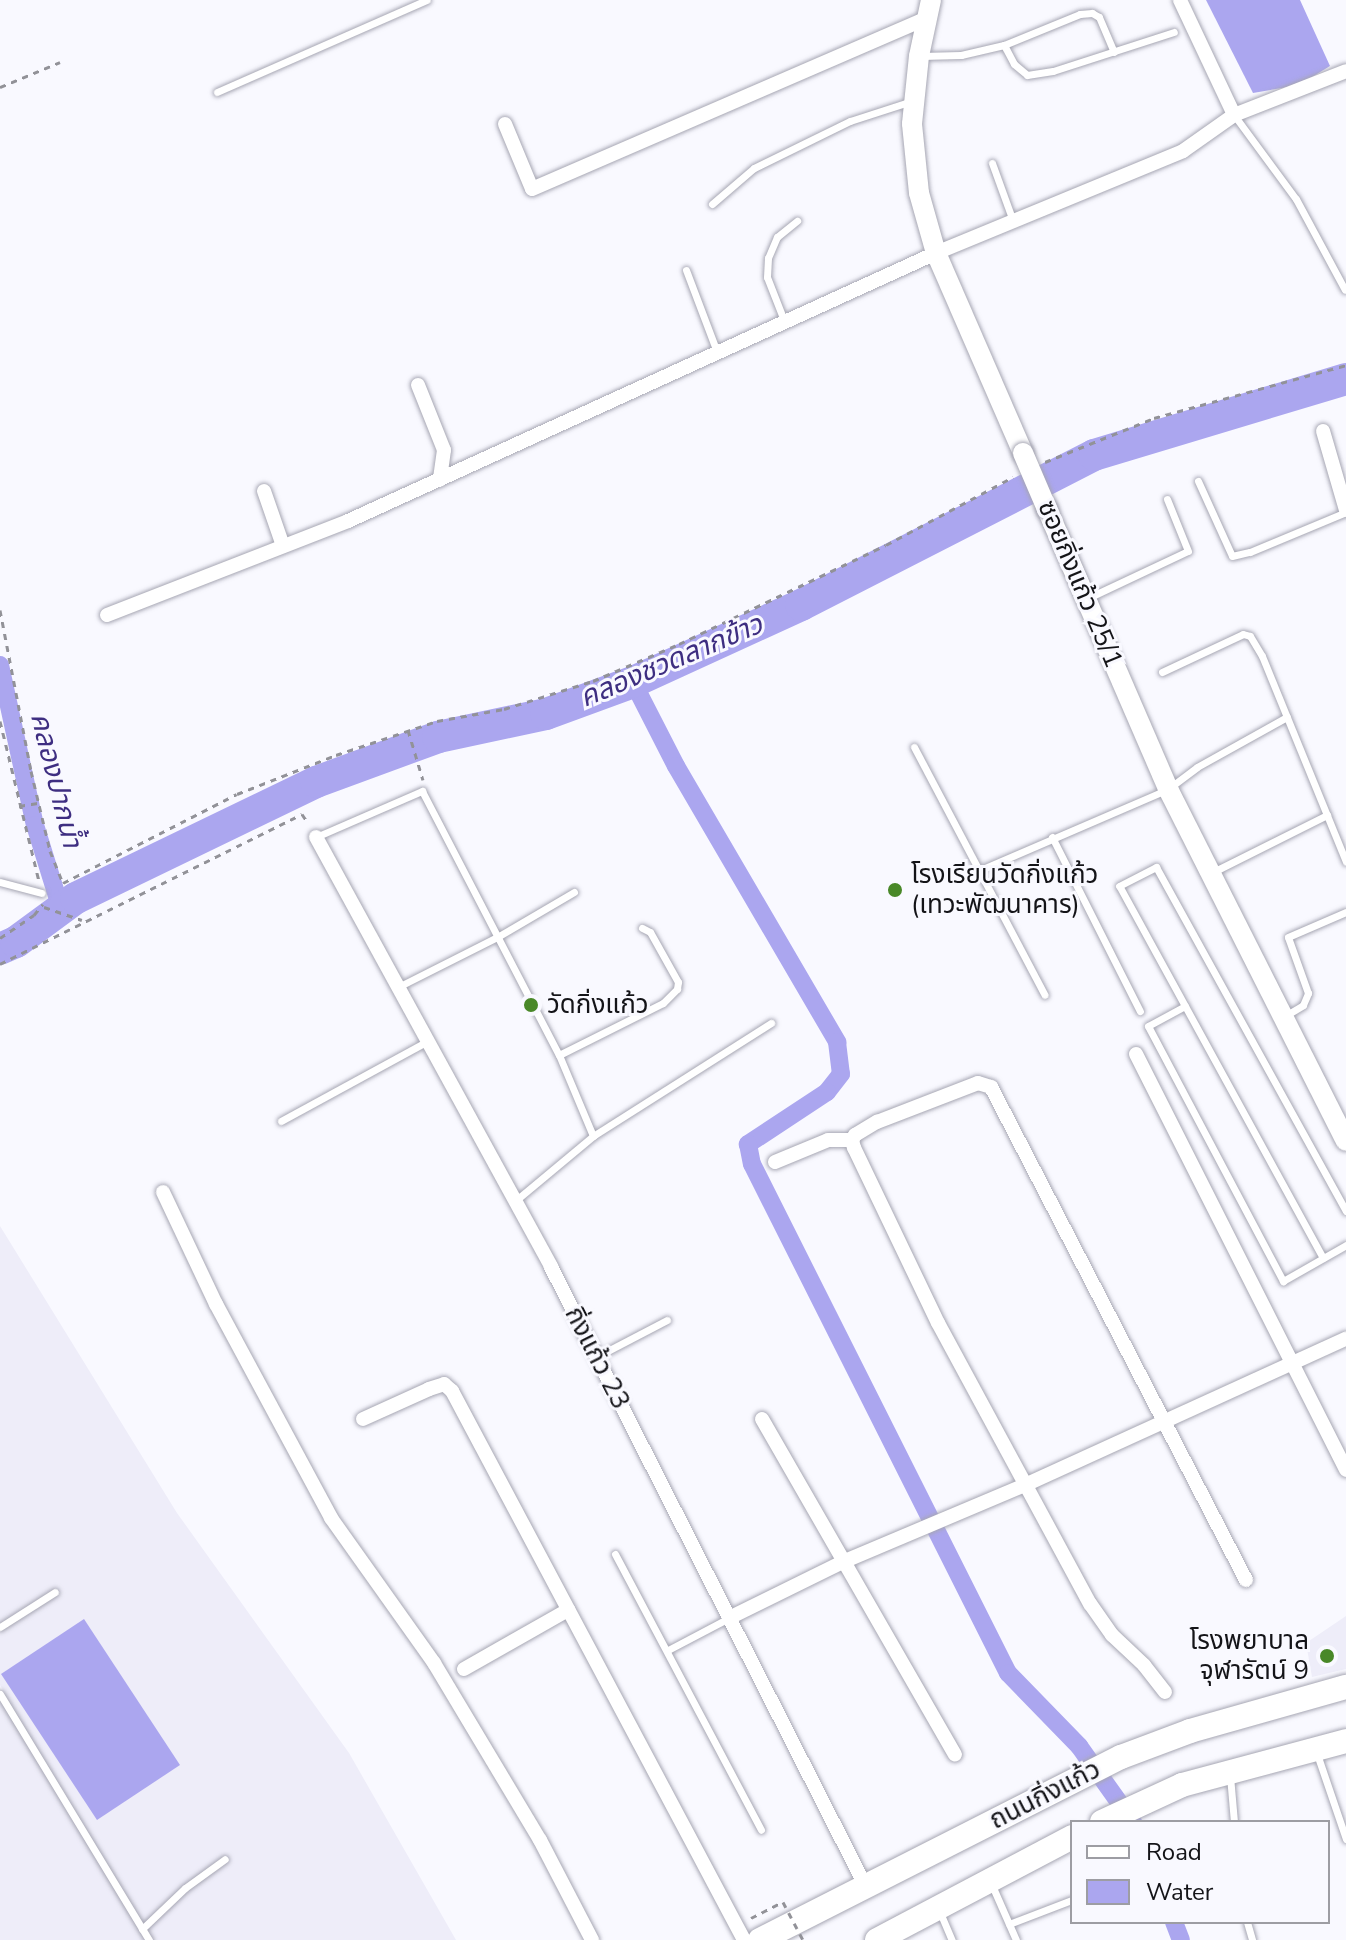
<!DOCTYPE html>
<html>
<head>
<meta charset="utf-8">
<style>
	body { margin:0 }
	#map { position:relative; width:1346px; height:1940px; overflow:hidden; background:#f9f9ff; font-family:"Nunito Sans","Noto Sans Thai",sans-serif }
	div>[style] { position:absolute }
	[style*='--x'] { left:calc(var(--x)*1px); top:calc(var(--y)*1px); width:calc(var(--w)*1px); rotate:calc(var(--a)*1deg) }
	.built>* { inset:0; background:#eeedf9 }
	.water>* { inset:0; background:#aba6ef }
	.canal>* { height:18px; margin:-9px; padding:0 9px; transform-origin:9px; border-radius:9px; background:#aba6ef }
	.river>* { height:32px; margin:-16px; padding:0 16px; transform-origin:16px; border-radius:16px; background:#aba6ef }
	.path>* { height:3px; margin-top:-1.5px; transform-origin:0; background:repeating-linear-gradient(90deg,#929298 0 6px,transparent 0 12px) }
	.roads { filter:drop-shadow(0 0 2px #a6a6b3) drop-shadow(0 0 2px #a6a6b3) }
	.lane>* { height:7px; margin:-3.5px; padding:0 3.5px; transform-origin:3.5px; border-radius:3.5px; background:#fff }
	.street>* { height:14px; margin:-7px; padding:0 7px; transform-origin:7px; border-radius:7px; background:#fff }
	.secondary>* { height:20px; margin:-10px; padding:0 10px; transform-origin:10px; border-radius:10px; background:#fff }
	.primary>* { height:24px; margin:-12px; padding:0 12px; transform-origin:12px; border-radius:12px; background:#fff }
	.path-bridge>* { height:3px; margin-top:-1.5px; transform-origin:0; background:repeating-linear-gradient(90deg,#929298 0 6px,transparent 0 12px) }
	.bridges { filter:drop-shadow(0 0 2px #a6a6b3) drop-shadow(0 0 2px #a6a6b3) }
	.secondary-bridge>* { height:20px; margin:-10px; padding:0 10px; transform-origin:10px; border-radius:10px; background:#fff }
	.dots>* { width:22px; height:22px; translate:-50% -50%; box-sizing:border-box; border:4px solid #f9f9ff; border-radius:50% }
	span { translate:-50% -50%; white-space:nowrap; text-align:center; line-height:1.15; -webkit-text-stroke:6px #f9f9ff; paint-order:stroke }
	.street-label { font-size:26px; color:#141418 }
	.poi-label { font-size:26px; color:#141418 }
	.left { translate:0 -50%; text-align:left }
	.right { translate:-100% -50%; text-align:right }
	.water-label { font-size:28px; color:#3e2e81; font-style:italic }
	.legend { position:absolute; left:1070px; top:1820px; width:260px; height:104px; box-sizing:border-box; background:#f9f9ff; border:2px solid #9d9da3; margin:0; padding:10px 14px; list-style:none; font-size:24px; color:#141418 }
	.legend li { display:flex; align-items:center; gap:16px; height:40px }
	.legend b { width:40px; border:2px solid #9d9da3 }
</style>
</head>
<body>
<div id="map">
	<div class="built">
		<div style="clip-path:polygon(0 1226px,177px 1513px,349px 1753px,456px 1940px,0 1940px,0 1692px,3px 1690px,0 1685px)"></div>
		<div style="clip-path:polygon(1346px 1616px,1346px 1669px,1312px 1677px,1306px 1643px)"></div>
	</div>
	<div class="water">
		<div style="clip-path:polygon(1206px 0,1300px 0,1330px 66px,1299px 85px,1253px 93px)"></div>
		<div style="clip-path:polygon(84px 1619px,180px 1765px,97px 1820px,1px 1674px)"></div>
	</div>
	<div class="canal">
		<div style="--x:0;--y:665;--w:164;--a:77.7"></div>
		<div style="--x:35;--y:825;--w:88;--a:72.8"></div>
		<div style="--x:633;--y:682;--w:94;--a:62.9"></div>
		<div style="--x:676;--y:766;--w:320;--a:59.7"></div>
		<div style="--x:837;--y:1042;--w:32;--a:83"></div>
		<div style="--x:841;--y:1074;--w:23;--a:128"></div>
		<div style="--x:827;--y:1092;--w:95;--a:146.6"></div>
		<div style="--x:748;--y:1144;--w:20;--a:79"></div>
		<div style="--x:752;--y:1164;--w:570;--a:63.3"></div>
		<div style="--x:1008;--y:1673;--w:102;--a:45.8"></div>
		<div style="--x:1079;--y:1746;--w:93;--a:54.6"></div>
		<div style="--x:1174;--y:1922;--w:19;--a:69"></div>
	</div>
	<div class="river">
		<div style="--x:0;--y:949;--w:17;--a:-24"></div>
		<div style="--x:16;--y:942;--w:74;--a:-36.3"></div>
		<div style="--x:76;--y:898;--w:267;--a:-25.8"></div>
		<div style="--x:316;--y:782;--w:130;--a:-20.2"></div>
		<div style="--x:438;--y:737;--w:110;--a:-12"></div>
		<div style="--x:546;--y:714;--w:93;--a:-20.2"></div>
		<div style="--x:633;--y:682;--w:185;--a:-24.6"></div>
		<div style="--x:801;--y:605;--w:329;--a:-27.1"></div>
		<div style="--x:1094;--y:455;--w:263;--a:-16.8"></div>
	</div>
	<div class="path">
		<div style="--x:0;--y:87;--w:65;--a:-22.6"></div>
		<div style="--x:1045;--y:462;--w:118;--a:-22"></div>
		<div style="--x:1154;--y:418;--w:199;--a:-15.4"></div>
		<div style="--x:0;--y:610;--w:164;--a:79.1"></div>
		<div style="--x:31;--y:771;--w:82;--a:76.6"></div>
		<div style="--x:50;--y:851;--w:35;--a:68"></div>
		<div style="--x:63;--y:883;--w:195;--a:-27.1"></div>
		<div style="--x:237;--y:794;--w:106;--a:-21.5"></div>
		<div style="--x:336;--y:755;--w:107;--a:-18.6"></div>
		<div style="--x:437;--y:721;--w:68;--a:-10.2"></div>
		<div style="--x:504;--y:709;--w:93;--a:-17.5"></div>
		<div style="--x:593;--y:681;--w:94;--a:-23.3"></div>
		<div style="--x:679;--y:644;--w:229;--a:-25.6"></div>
		<div style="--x:886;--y:545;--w:144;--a:-28.2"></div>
		<div style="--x:0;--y:721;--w:165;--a:76.3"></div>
		<div style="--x:408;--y:730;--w:52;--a:73.3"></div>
		<div style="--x:19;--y:806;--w:19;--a:-9"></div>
		<div style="--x:44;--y:907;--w:40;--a:18.9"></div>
		<div style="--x:0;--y:938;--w:41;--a:-34.1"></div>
		<div style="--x:34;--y:915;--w:14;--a:-51"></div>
		<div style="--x:0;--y:964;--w:337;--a:-26.4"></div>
		<div style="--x:302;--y:814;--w:11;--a:56"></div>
		<div style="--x:751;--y:1918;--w:36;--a:-27"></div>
	</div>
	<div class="roads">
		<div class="lane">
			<div style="--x:1004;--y:45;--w:21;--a:62"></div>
			<div style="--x:1014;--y:64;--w:17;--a:40"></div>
			<div style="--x:1027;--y:75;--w:26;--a:-9"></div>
			<div style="--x:1053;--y:71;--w:127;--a:-17.9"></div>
			<div style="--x:921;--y:56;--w:40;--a:-1.4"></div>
			<div style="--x:961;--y:55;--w:44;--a:-13.1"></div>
			<div style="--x:1004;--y:45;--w:82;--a:-22.2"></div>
			<div style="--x:1080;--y:14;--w:12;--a:-5"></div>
			<div style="--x:1092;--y:13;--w:8;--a:30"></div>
			<div style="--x:1099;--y:17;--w:38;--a:67"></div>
			<div style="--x:217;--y:92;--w:229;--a:-23.7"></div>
			<div style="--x:1234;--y:115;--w:104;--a:53.6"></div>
			<div style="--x:1296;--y:199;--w:103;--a:61.7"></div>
			<div style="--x:992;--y:163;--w:62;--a:70.1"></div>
			<div style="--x:712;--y:204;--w:55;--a:-40.6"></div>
			<div style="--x:754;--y:168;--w:107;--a:-26.1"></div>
			<div style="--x:850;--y:121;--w:65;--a:-17.9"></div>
			<div style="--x:686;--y:270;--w:88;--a:69.3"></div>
			<div style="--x:785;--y:323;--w:49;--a:-111.4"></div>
			<div style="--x:767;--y:277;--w:19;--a:-87"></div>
			<div style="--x:768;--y:258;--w:23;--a:-67"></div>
			<div style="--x:777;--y:237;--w:26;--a:-39"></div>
			<div style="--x:1198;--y:481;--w:82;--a:65.6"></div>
			<div style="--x:1232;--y:556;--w:18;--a:-13"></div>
			<div style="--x:1250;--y:552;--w:104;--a:-22.6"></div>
			<div style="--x:1088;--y:598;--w:110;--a:-25.2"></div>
			<div style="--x:1188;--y:551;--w:56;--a:-112"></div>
			<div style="--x:1162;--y:672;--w:89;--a:-25.1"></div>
			<div style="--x:1243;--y:634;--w:7;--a:16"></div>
			<div style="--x:1250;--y:636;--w:23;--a:59"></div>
			<div style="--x:1262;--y:656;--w:222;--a:67.8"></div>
			<div style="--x:914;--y:747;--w:280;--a:62.2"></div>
			<div style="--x:316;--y:837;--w:116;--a:-23.5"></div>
			<div style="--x:422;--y:791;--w:297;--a:62.6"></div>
			<div style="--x:559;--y:1055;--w:88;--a:67.2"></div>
			<div style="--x:1052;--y:837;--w:195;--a:63.2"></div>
			<div style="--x:978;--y:871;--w:207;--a:-23.3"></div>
			<div style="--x:1168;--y:789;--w:36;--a:-37"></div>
			<div style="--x:1197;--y:767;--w:103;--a:-29.1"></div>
			<div style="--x:1211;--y:873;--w:130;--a:-26.6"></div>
			<div style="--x:0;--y:882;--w:43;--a:14.7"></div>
			<div style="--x:398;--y:987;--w:113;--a:-26.8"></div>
			<div style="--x:499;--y:936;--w:87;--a:-30.4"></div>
			<div style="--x:1185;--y:1006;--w:42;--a:151.6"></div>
			<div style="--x:1148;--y:1026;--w:289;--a:62.1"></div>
			<div style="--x:1283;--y:1281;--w:73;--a:-29.7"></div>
			<div style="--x:1285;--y:1016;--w:21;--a:-31"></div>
			<div style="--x:1303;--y:1005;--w:13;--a:-67"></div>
			<div style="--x:1308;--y:993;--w:59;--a:-109.7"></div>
			<div style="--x:1288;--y:937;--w:63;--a:-23.3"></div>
			<div style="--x:559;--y:1055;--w:116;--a:-26.6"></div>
			<div style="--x:663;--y:1003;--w:20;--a:-45"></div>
			<div style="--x:677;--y:989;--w:7;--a:-82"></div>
			<div style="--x:678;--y:982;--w:57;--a:-119.2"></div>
			<div style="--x:650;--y:932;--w:9;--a:-153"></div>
			<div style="--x:281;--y:1121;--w:167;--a:-28.6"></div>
			<div style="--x:515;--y:1201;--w:102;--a:-39.8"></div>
			<div style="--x:593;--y:1136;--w:211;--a:-32.4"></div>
			<div style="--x:1323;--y:1258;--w:424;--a:-118.7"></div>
			<div style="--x:1119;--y:886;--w:42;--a:-27.2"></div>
			<div style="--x:1156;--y:867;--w:393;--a:61.1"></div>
			<div style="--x:596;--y:1357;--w:80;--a:-27.5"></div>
			<div style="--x:615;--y:1554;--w:312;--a:62.1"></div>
			<div style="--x:0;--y:1627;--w:65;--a:-32.5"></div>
			<div style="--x:668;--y:1650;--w:69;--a:-27.7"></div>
			<div style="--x:0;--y:1694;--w:288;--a:58.8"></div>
			<div style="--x:1317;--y:1754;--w:90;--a:71.2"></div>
			<div style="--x:1230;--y:1776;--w:46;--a:85"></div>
			<div style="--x:991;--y:1883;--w:62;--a:66.3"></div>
			<div style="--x:939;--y:1910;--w:33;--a:67"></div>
			<div style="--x:1247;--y:1922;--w:19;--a:74"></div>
			<div style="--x:1009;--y:1924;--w:67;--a:-20.9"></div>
			<div style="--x:142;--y:1929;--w:59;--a:-43.6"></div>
			<div style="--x:185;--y:1888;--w:49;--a:-35.9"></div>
		</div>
		<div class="street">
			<div style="--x:1180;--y:0;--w:127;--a:64.8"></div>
			<div style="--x:505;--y:124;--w:70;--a:67.4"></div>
			<div style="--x:532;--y:189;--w:430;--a:-23.4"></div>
			<div style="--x:418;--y:385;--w:70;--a:68.2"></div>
			<div style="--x:444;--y:450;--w:30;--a:98"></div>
			<div style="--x:1323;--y:431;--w:82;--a:73.8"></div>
			<div style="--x:264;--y:491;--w:58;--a:70.9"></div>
			<div style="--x:107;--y:615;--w:259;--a:-21.3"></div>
			<div style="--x:348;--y:521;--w:646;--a:-24.5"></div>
			<div style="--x:936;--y:253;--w:267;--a:-22.4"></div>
			<div style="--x:1183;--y:151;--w:62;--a:-35.2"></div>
			<div style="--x:1234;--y:115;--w:120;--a:-21.4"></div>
			<div style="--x:316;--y:837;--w:490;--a:61.3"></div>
			<div style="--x:551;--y:1267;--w:695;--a:63.07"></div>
			<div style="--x:1136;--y:1054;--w:466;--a:63.2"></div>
			<div style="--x:775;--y:1162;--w:57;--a:-22.5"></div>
			<div style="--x:828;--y:1140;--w:24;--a:0"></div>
			<div style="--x:163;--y:1192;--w:124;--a:64.7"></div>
			<div style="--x:216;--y:1304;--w:243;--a:61.7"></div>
			<div style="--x:331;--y:1518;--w:178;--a:54.6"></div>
			<div style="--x:434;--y:1663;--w:206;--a:59.1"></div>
			<div style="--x:540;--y:1840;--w:113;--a:62.5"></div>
			<div style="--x:363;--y:1419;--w:72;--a:-24.4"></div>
			<div style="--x:429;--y:1389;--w:16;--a:-18"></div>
			<div style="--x:444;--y:1384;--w:11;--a:41"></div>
			<div style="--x:452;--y:1391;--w:622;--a:61.99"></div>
			<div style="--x:762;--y:1419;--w:387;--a:60.1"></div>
			<div style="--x:729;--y:1618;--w:129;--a:-26.2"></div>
			<div style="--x:845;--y:1561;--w:195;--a:-22.9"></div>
			<div style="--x:1025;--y:1485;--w:353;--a:-24.5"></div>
			<div style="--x:464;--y:1669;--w:120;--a:-29.6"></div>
			<div style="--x:1165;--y:1692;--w:34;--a:-128"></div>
			<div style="--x:1144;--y:1665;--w:44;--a:-136.8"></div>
			<div style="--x:1112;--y:1635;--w:38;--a:-125"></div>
			<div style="--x:1090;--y:1604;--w:319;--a:-118.4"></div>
			<div style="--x:938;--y:1323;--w:194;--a:-115.6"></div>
			<div style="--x:854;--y:1148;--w:8;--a:-104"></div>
			<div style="--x:852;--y:1140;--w:6;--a:-59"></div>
			<div style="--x:855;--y:1135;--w:26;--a:-31"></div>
			<div style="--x:877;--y:1122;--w:108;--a:-21.1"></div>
			<div style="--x:978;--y:1083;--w:14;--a:17"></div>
			<div style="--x:991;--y:1087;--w:555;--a:62.65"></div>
		</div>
		<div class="secondary">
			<div style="--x:931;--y:0;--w:57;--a:102.1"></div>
			<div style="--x:919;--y:56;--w:68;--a:95.9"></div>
			<div style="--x:912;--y:124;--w:69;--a:84.2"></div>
			<div style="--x:919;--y:193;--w:62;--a:74.2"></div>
			<div style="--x:936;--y:253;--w:218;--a:66.5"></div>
			<div style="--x:1047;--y:509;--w:305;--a:66.6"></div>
			<div style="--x:1168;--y:789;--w:394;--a:63.2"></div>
		</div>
		<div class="primary">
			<div style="--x:1102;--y:1822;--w:88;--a:-24.8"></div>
			<div style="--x:1182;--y:1785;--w:170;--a:-15"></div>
			<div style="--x:760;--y:1940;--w:405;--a:-26.9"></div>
			<div style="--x:1121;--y:1757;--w:74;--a:-20.6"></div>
			<div style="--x:1190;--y:1731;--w:162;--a:-15.8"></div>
			<div style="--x:877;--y:1940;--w:221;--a:-27.8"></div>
		</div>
	</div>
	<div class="path-bridge">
		<div style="--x:783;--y:1902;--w:43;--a:62.2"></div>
	</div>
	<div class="bridges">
		<div class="secondary-bridge">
			<div style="--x:1023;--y:453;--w:61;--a:66.8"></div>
		</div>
	</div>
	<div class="dots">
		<div style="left:895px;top:890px;background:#498828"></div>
		<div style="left:531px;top:1005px;background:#498828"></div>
		<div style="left:1327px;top:1656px;background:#498828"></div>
	</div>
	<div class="street-label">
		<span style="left:1080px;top:584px;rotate:67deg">ซอยกิ่งแก้ว 25/1</span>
		<span style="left:597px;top:1358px;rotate:63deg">กิ่งแก้ว 23</span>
		<span style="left:1045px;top:1795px;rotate:-27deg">ถนนกิ่งแก้ว</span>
	</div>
	<div class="poi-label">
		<span class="left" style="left:911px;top:890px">โรงเรียนวัดกิ่งแก้ว<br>(เทวะพัฒนาคาร)</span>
		<span class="left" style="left:547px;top:1005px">วัดกิ่งแก้ว</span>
		<span class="right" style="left:1309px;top:1656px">โรงพยาบาล<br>จุฬารัตน์ 9</span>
	</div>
	<div class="water-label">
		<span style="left:671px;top:661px;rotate:-23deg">คลองชวดลากข้าว</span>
		<span style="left:56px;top:780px;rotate:76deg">คลองปากน้ำ</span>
	</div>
	<ul class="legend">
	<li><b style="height:10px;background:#fff"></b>Road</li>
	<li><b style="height:22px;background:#aba6ef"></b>Water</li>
	</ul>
</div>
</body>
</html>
